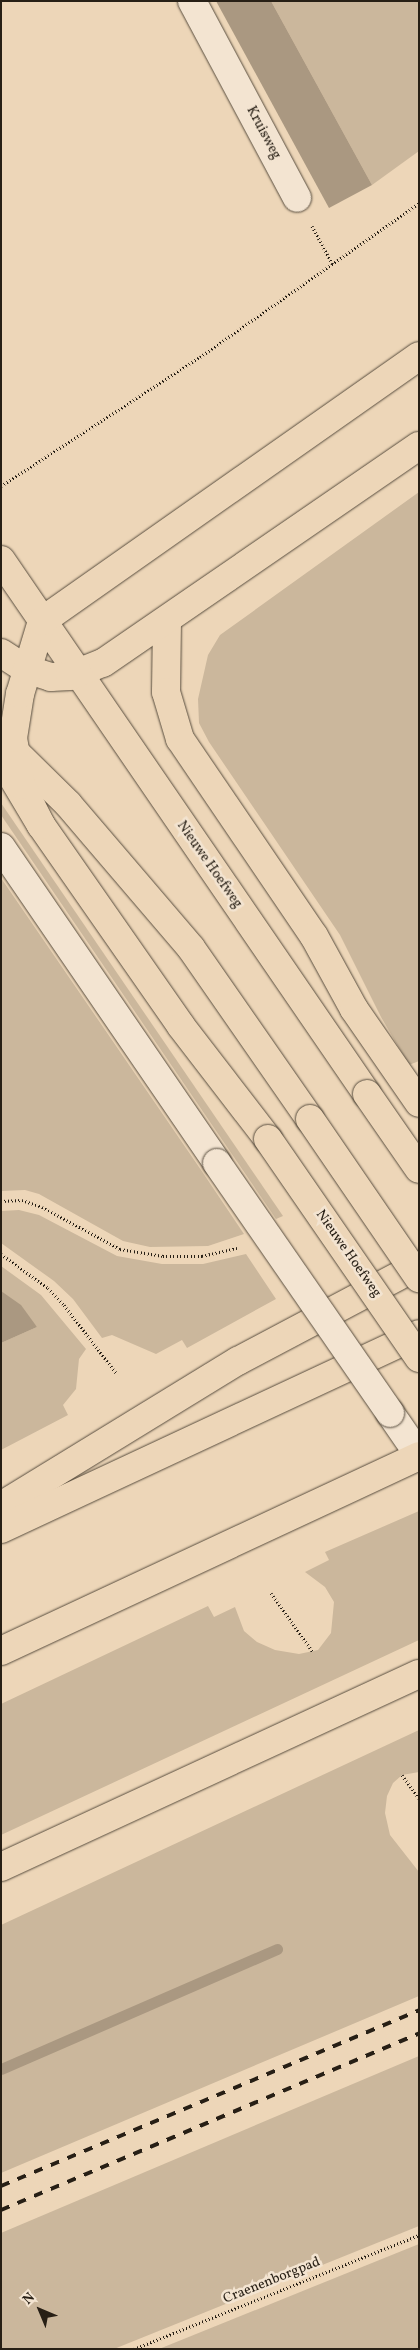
<!DOCTYPE html>
<html>
<head>
<meta charset="utf-8">
<style>
	body { margin:0 }
	#map { position:relative; width:420px; height:2350px; overflow:hidden; background:#edd6b8; font-family:Vollkorn,serif }
	div>[style] { position:absolute }
	[style*='--x'] { left:calc(var(--x)*1px); top:calc(var(--y)*1px); width:calc(var(--w)*1px); rotate:calc(var(--a)*1deg) }
	.green>* { inset:0; background:#cbb79c }
	.water>* { inset:0; background:#aa9881 }
	.stream>* { height:11px; margin:-5.5px; padding:0 5.5px; transform-origin:5.5px; border-radius:5.5px; background:#aa9881 }
	.path>* { height:3px; margin-top:-1.5px; transform-origin:0; background:repeating-linear-gradient(90deg,#271f15 0 1px,transparent 0 3.5px) }
	.roads { filter:drop-shadow(0 0 1px #584d3e) drop-shadow(0 0 1px #584d3e) }
	.minor>* { height:28px; margin:-14px; padding:0 14px; transform-origin:14px; border-radius:14px; background:#f3e4d1 }
	.major>* { height:28px; margin:-14px; padding:0 14px; transform-origin:14px; border-radius:14px; background:#edd6b8 }
	.highway>* { height:28px; margin:-14px; padding:0 14px; transform-origin:14px; border-radius:14px; background:#edd6b8 }
	.rail>* { height:4px; margin-top:-2px; transform-origin:0; background:repeating-linear-gradient(90deg,#271f15 0 9px,transparent 0 18px) }
	.bridges { filter:drop-shadow(0 0 1px #584d3e) drop-shadow(0 0 1px #584d3e) }
	.minor-bridge>* { height:28px; margin:-14px; padding:0 14px; transform-origin:14px; border-radius:14px; background:#f3e4d1 }
	.major-bridge>* { height:28px; margin:-14px; padding:0 14px; transform-origin:14px; border-radius:14px; background:#edd6b8 }
	.highway-bridge>* { height:28px; margin:-14px; padding:0 14px; transform-origin:14px; border-radius:14px; background:#edd6b8 }
	span { translate:-50% -50%; white-space:nowrap; text-align:center; line-height:1.15; -webkit-text-stroke:5px #f3e4d1; paint-order:stroke }
	.street-label { font-size:14px; color:#271f15 }
	.frame { position:absolute; inset:0; border:2px solid #271f15; pointer-events:none }
	.north { position:absolute; left:15px; top:2285px; width:50px; height:50px; -webkit-text-stroke:4px #f3e4d1; paint-order:stroke; rotate:315deg; font-size:14px; font-weight:700; line-height:20px; text-align:center; color:#271f15 }
	.north::after { content:''; display:block; margin:auto; width:18px; height:22px; background:#271f15; clip-path:polygon(50% 0,100% 100%,50% 72%,0 100%) }
</style>
</head>
<body>
<div id="map">
	<div class="green">
		<div style="clip-path:polygon(271px 1px,419px 1px,419px 151px,372px 185px)"></div>
		<div style="clip-path:polygon(419px 492px,419px 1061px,409px 1065px,381px 1017px,340px 935px,209px 742px,199px 723px,198px 699px,208px 655px,220px 635px)"></div>
		<div style="clip-path:polygon(1px 803px,283px 1216px,276px 1219px,1px 815px)"></div>
		<div style="clip-path:polygon(1px 878px,201px 1170px,244px 1234px,208px 1246px,150px 1247px,123px 1241px,39px 1194px,25px 1190px,1px 1191px)"></div>
		<div style="clip-path:polygon(19px 1210px,39px 1215px,117px 1256px,162px 1264px,203px 1264px,246px 1254px,276px 1299px,187px 1348px,182px 1340px,156px 1354px,112px 1335px,102px 1338px,73px 1299px,54px 1281px,1px 1243px,1px 1211px)"></div>
		<div style="clip-path:polygon(1px 1266px,41px 1295px,86px 1349px,79px 1359px,76px 1389px,63px 1405px,68px 1415px,1px 1450px,1px 1343px,37px 1327px,1px 1291px)"></div>
		<div style="clip-path:polygon(419px 1511px,419px 1640px,1px 1835px,1px 1704px,208px 1606px,214px 1617px,235px 1607px,244px 1631px,257px 1642px,275px 1650px,299px 1654px,318px 1650px,331px 1633px,334px 1602px,325px 1587px,305px 1572px,329px 1560px,325px 1552px)"></div>
		<div style="clip-path:polygon(419px 1730px,419px 1772px,402px 1775px,393px 1783px,387px 1796px,385px 1813px,390px 1835px,419px 1872px,419px 1996px,1px 2173px,1px 1925px)"></div>
		<div style="clip-path:polygon(419px 2056px,419px 2226px,114px 2349px,1px 2349px,1px 2233px)"></div>
		<div style="clip-path:polygon(419px 2244px,419px 2349px,159px 2349px)"></div>
	</div>
	<div class="water">
		<div style="clip-path:polygon(216px 1px,271px 1px,372px 185px,329px 208px)"></div>
		<div style="clip-path:polygon(1px 1291px,21px 1305px,37px 1327px,1px 1343px)"></div>
	</div>
	<div class="stream">
		<div style="--x:1;--y:2069;--w:301;--a:-23.5"></div>
	</div>
	<div class="path">
		<div style="--x:312;--y:226;--w:44;--a:61.7"></div>
		<div style="--x:1;--y:486;--w:237;--a:-33"></div>
		<div style="--x:200;--y:357;--w:268;--a:-35.1"></div>
		<div style="--x:1;--y:1201;--w:21;--a:-3"></div>
		<div style="--x:22;--y:1200;--w:21;--a:19"></div>
		<div style="--x:42;--y:1207;--w:89;--a:28.3"></div>
		<div style="--x:120;--y:1249;--w:44;--a:9.2"></div>
		<div style="--x:163;--y:1256;--w:39;--a:0"></div>
		<div style="--x:202;--y:1256;--w:36;--a:-13"></div>
		<div style="--x:1;--y:1254;--w:58;--a:35.9"></div>
		<div style="--x:48;--y:1288;--w:23;--a:47"></div>
		<div style="--x:64;--y:1305;--w:87;--a:52.5"></div>
		<div style="--x:271;--y:1593;--w:72;--a:54.6"></div>
		<div style="--x:402;--y:1775;--w:29;--a:54"></div>
		<div style="--x:134;--y:2349;--w:307;--a:-21.8"></div>
	</div>
	<div class="roads">
		<div class="minor">
			<div style="--x:192;--y:1;--w:223;--a:61.9"></div>
			<div style="--x:1;--y:847;--w:383;--a:55.6"></div>
			<div style="--x:390;--y:1413;--w:51;--a:55.4"></div>
		</div>
		<div class="major">
			<div style="--x:1;--y:560;--w:647;--a:55.57"></div>
			<div style="--x:1;--y:758;--w:78;--a:59.2"></div>
			<div style="--x:41;--y:825;--w:245;--a:55.1"></div>
			<div style="--x:181;--y:1026;--w:143;--a:52.4"></div>
		</div>
		<div class="highway">
			<div style="--x:167;--y:621;--w:71;--a:90.8"></div>
			<div style="--x:166;--y:692;--w:49;--a:73.4"></div>
			<div style="--x:180;--y:739;--w:238;--a:55.8"></div>
			<div style="--x:314;--y:936;--w:83;--a:61.3"></div>
			<div style="--x:354;--y:1009;--w:114;--a:55.3"></div>
			<div style="--x:1;--y:653;--w:30;--a:33"></div>
			<div style="--x:26;--y:669;--w:26;--a:18"></div>
			<div style="--x:51;--y:677;--w:19;--a:-3"></div>
			<div style="--x:70;--y:676;--w:35;--a:-22"></div>
			<div style="--x:103;--y:663;--w:383;--a:-34.5"></div>
			<div style="--x:11;--y:748;--w:80;--a:44.5"></div>
			<div style="--x:68;--y:804;--w:189;--a:49.5"></div>
			<div style="--x:191;--y:948;--w:208;--a:55.2"></div>
			<div style="--x:41;--y:825;--w:45;--a:-116.6"></div>
			<div style="--x:21;--y:785;--w:48;--a:-99.7"></div>
			<div style="--x:13;--y:738;--w:45;--a:-81"></div>
			<div style="--x:20;--y:694;--w:76;--a:-73.2"></div>
			<div style="--x:42;--y:621;--w:461;--a:-35.1"></div>
			<div style="--x:1;--y:1506;--w:278;--a:-31.5"></div>
			<div style="--x:238;--y:1361;--w:205;--a:-27.9"></div>
			<div style="--x:1;--y:1529;--w:461;--a:-25"></div>
			<div style="--x:1;--y:1651;--w:461;--a:-25"></div>
			<div style="--x:1;--y:1867;--w:460;--a:-24.8"></div>
		</div>
	</div>
	<div class="rail">
		<div style="--x:1;--y:2186;--w:454;--a:-22.8"></div>
		<div style="--x:1;--y:2210;--w:454;--a:-22.9"></div>
	</div>
	<div class="bridges">
		<div class="minor-bridge">
			<div style="--x:217;--y:1163;--w:304;--a:55.3"></div>
		</div>
		<div class="major-bridge">
			<div style="--x:367;--y:1094;--w:91;--a:55.3"></div>
			<div style="--x:268;--y:1139;--w:266;--a:55.4"></div>
		</div>
		<div class="highway-bridge">
			<div style="--x:310;--y:1119;--w:193;--a:55.6"></div>
		</div>
	</div>
	<div class="street-label">
		<span style="left:263px;top:133px;rotate:62deg">Kruisweg</span>
		<span style="left:209px;top:865px;rotate:55deg">Nieuwe Hoefweg</span>
		<span style="left:348px;top:1254px;rotate:55deg">Nieuwe Hoefweg</span>
		<span style="left:272px;top:2281px;rotate:-22deg">Craenenborgpad</span>
	</div>
	<div class="frame"></div>
	<div class="north">N</div>
</div>
</body>
</html>
